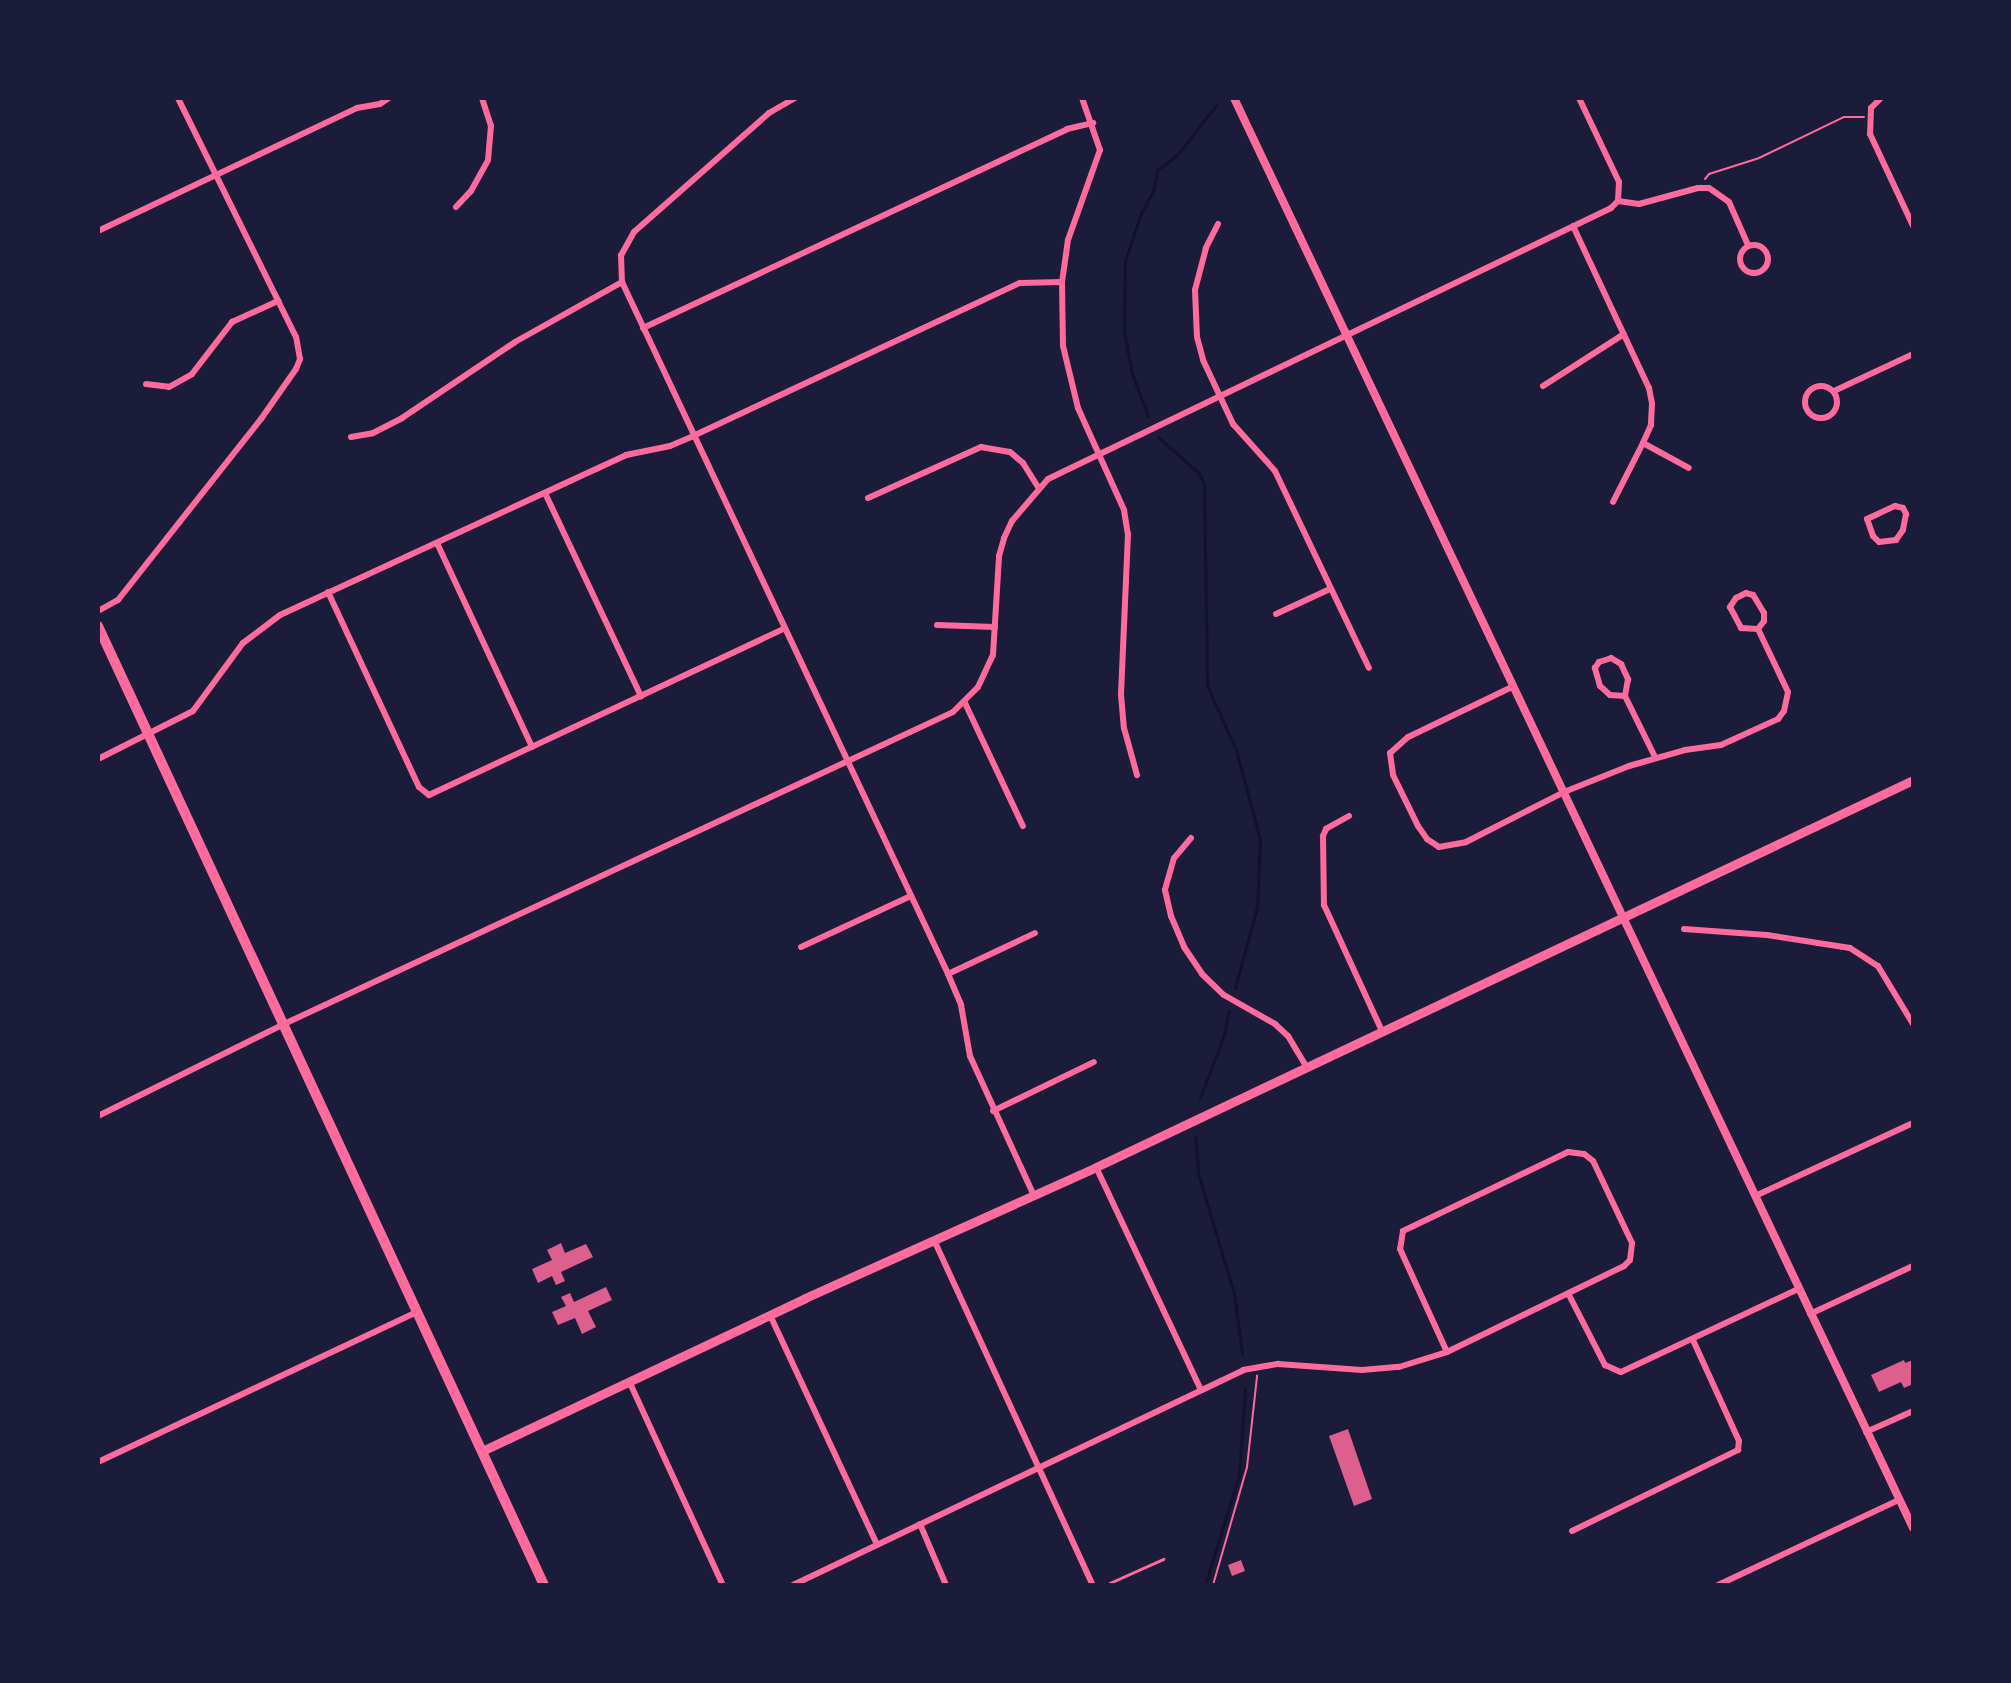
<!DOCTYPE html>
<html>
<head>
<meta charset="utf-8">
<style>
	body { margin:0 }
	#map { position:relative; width:2011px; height:1683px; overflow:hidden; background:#1b1b3a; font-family:"IBM Plex Sans",sans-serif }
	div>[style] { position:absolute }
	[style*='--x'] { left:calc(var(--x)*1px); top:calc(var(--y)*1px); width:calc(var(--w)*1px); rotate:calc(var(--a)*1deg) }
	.stream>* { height:3px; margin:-1.5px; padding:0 1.5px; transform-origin:1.5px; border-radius:1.5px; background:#12122b }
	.building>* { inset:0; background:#dd5f8e }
	.path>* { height:2px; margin:-1px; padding:0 1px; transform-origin:1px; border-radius:1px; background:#ff6b9d }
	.service>* { height:3px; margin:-1.5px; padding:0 1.5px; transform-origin:1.5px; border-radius:1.5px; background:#ff6b9d }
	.minor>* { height:6px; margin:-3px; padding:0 3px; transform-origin:3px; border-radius:3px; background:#ff6b9d }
	.minor>.ring { margin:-3px; padding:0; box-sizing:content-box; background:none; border:6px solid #ff6b9d; border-radius:50% }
	.tertiary>* { height:8px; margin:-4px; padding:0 4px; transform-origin:4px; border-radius:4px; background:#ff6b9d }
	.secondary>* { height:9px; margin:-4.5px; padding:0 4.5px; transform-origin:4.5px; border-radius:4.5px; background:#ff6b9d }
	.primary>* { height:10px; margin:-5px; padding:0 5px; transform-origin:5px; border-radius:5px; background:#ff6b9d }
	span { translate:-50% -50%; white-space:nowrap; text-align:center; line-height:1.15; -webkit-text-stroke:6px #1b1b3a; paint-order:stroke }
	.frame { position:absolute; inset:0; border:100px solid #1b1b3a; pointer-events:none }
</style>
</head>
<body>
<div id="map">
	<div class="stream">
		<div style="--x:1148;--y:416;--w:45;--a:-110.9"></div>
		<div style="--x:1132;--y:374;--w:44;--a:-100.5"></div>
		<div style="--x:1124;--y:331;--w:70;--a:-89.2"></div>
		<div style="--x:1125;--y:261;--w:51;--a:-71.6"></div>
		<div style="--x:1141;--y:213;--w:25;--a:-61"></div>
		<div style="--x:1153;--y:191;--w:21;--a:-79"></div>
		<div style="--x:1157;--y:170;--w:25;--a:-37"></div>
		<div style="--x:1177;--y:155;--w:65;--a:-51.9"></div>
		<div style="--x:1158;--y:437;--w:55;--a:41.3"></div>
		<div style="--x:1199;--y:473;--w:12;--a:66"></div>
		<div style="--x:1204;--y:484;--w:201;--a:89.1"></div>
		<div style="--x:1207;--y:685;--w:71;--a:66"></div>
		<div style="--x:1236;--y:750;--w:92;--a:74.9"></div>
		<div style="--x:1260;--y:839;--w:68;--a:92.5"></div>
		<div style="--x:1257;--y:907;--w:84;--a:105.2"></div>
		<div style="--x:1200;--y:1098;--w:67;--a:-69.1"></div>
		<div style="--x:1224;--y:1035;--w:25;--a:-79"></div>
		<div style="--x:1195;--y:1136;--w:37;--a:85"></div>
		<div style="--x:1198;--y:1173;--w:126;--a:73.4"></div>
		<div style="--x:1234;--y:1294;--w:60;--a:82.3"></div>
		<div style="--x:1205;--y:1585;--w:115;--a:-72.8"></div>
		<div style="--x:1239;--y:1475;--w:86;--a:-86"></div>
	</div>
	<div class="building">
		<div style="clip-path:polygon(561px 1243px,565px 1253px,586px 1244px,593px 1257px,561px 1272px,565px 1281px,556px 1285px,552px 1276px,538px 1283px,532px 1269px,552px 1260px,547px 1250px)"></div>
		<div style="clip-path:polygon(606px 1287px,612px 1300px,588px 1311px,596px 1327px,582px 1334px,575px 1318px,558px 1325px,552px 1312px,566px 1306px,561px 1297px,570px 1293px,574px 1302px)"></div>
		<div style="clip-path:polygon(1904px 1360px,1905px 1363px,1913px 1360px,1913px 1384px,1904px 1388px,1901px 1382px,1879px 1392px,1871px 1375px)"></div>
		<div style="clip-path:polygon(1348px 1429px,1372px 1499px,1354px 1506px,1329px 1436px)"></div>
		<div style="clip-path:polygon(1241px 1560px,1245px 1571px,1232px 1576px,1228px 1565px)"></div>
	</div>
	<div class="path">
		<div style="--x:1705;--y:179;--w:6;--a:-51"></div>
		<div style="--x:1709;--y:174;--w:52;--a:-17.7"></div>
		<div style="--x:1759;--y:158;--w:94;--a:-25.8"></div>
		<div style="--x:1844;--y:117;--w:20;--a:0"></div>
		<div style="--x:1213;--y:1585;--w:123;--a:-73.9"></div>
		<div style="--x:1247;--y:1467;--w:92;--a:-83.7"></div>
	</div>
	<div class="service">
		<div style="--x:1105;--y:1585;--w:64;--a:-24.1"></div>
	</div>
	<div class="minor">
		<div style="--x:795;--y:98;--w:30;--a:150"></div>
		<div style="--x:769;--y:113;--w:180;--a:138.6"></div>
		<div style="--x:634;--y:232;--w:26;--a:119"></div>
		<div style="--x:621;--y:255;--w:27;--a:88"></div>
		<div style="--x:622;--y:282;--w:765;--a:64.77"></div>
		<div style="--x:948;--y:974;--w:34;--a:67"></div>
		<div style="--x:961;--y:1005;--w:52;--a:80"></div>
		<div style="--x:970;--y:1056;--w:154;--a:65.4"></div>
		<div style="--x:1082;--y:98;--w:55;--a:70.9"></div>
		<div style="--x:1100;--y:150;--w:96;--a:109.6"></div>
		<div style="--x:1068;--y:240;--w:42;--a:98.1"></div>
		<div style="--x:1062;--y:282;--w:64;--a:89.1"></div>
		<div style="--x:1063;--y:346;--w:64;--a:76.4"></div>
		<div style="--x:1078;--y:408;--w:112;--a:65.7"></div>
		<div style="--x:1124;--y:510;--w:24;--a:81"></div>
		<div style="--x:1128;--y:534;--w:161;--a:92.5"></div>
		<div style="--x:1121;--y:695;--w:33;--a:85"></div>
		<div style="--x:1124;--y:728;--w:49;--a:74.5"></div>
		<div style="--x:1579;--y:98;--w:93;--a:64.5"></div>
		<div style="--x:1619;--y:182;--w:19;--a:93"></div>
		<div style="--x:1881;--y:98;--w:14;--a:135"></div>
		<div style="--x:1871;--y:108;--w:26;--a:92"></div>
		<div style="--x:1870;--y:134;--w:102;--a:64.9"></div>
		<div style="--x:1618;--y:201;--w:21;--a:8"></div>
		<div style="--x:1639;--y:204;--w:61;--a:-15.2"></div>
		<div style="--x:1698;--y:188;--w:11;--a:0"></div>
		<div style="--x:1709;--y:188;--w:24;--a:35"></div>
		<div style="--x:1729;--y:202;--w:47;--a:66.2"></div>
		<div style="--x:456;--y:207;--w:22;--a:-47"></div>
		<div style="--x:471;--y:191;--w:35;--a:-61"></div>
		<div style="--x:488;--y:160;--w:34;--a:-85"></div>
		<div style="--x:491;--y:126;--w:29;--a:-108"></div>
		<div style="--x:1218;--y:224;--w:27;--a:117"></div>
		<div style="--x:1206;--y:248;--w:43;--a:104.7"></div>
		<div style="--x:1195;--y:290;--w:47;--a:87.6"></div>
		<div style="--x:1197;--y:337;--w:24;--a:75"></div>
		<div style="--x:1203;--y:360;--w:71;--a:64.9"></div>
		<div style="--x:1233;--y:424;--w:63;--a:48.2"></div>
		<div style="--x:1275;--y:471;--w:218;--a:64.5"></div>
		<div style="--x:1573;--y:226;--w:179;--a:64.9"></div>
		<div style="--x:1649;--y:388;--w:16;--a:79"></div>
		<div style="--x:1652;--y:404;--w:21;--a:93"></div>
		<div style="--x:1651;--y:425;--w:20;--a:114"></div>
		<div style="--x:1643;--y:443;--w:66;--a:117"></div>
		<div style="--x:98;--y:231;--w:287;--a:-25.4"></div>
		<div style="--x:357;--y:108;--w:23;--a:-10"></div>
		<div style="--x:380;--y:104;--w:11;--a:-34"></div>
		<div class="ring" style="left:1740px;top:245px;width:22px;height:22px"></div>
		<div style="--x:643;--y:328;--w:468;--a:-25.1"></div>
		<div style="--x:1067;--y:129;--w:27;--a:-13"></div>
		<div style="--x:146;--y:384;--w:23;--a:7"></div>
		<div style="--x:169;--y:387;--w:26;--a:-29"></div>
		<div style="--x:192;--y:374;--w:66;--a:-52.4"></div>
		<div style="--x:232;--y:322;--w:51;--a:-24.5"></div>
		<div class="ring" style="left:1805px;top:386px;width:26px;height:26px"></div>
		<div style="--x:1543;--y:386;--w:96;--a:-32.7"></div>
		<div style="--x:1834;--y:391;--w:87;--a:-25.1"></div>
		<div style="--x:351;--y:437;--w:22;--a:-10"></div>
		<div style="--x:373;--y:433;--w:33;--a:-27"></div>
		<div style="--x:402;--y:418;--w:136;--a:-33.9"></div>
		<div style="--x:515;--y:342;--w:123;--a:-29.3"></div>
		<div style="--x:1643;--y:443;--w:52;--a:28.5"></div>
		<div style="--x:545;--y:493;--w:225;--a:64.7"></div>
		<div style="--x:868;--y:498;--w:124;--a:-24.3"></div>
		<div style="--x:981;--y:447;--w:29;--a:10"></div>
		<div style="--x:1010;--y:452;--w:17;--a:40"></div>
		<div style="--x:1023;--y:463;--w:28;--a:58"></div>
		<div style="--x:1895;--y:506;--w:8;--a:14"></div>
		<div style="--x:1903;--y:508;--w:7;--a:63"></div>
		<div style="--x:1906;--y:514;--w:16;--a:101"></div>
		<div style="--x:1903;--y:530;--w:12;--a:125"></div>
		<div style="--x:1896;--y:540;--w:17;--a:173"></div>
		<div style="--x:1879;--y:542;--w:8;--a:-135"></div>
		<div style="--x:1873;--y:536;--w:18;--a:-109"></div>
		<div style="--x:1867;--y:519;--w:31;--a:-25"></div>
		<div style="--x:437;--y:543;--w:225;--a:65"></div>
		<div style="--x:328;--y:592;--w:215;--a:65"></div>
		<div style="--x:419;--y:787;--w:13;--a:39"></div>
		<div style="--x:429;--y:795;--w:391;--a:-25.1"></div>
		<div style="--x:98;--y:611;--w:23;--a:-29"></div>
		<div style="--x:118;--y:600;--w:231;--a:-51.7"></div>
		<div style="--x:261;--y:419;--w:61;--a:-55"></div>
		<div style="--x:296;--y:369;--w:11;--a:-68"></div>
		<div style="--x:300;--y:359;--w:22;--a:-100"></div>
		<div style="--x:296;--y:337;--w:267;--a:-116.3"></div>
		<div style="--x:1276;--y:614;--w:60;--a:-24.8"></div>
		<div style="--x:937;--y:625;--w:58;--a:2"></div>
		<div style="--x:1514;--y:686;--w:118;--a:154.3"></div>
		<div style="--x:1408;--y:737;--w:24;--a:138"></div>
		<div style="--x:1390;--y:753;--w:22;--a:82"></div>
		<div style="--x:1393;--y:775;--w:57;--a:63.9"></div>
		<div style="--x:1418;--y:826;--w:16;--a:55"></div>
		<div style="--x:1427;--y:839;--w:14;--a:34"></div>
		<div style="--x:1439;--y:847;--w:27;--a:-10"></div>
		<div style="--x:1466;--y:842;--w:110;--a:-27"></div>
		<div style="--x:1564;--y:792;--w:70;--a:-21.8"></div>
		<div style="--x:1629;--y:766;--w:58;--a:-15.9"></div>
		<div style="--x:1685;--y:750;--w:36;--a:-8"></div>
		<div style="--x:1721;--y:745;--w:63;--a:-24.5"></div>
		<div style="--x:1778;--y:719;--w:10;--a:-53"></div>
		<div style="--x:1784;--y:711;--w:19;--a:-78"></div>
		<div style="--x:1788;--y:692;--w:70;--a:-115.5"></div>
		<div style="--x:1758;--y:629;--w:10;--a:-53"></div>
		<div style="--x:1764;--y:621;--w:8;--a:-90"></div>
		<div style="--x:1764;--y:613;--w:21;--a:-121"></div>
		<div style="--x:1753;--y:595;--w:7;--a:-164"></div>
		<div style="--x:1746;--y:593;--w:11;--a:153"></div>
		<div style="--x:1736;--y:598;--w:11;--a:124"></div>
		<div style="--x:1730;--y:607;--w:24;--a:62"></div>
		<div style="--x:1741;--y:628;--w:17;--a:3"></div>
		<div style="--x:1625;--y:696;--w:15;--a:-176"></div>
		<div style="--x:1610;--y:695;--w:13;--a:-138"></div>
		<div style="--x:1600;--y:686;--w:19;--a:-106"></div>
		<div style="--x:1595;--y:668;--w:7;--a:-56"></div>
		<div style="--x:1599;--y:662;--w:13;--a:-18"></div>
		<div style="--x:1611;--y:658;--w:12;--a:31"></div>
		<div style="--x:1621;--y:664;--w:17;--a:65"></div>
		<div style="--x:1628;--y:679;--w:17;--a:100"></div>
		<div style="--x:1625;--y:696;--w:68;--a:63.8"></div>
		<div style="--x:965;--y:703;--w:136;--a:64.8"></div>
		<div style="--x:98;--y:759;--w:106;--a:-26.8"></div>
		<div style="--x:193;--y:711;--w:84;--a:-53.7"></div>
		<div style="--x:243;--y:643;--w:46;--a:-37.1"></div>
		<div style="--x:280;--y:615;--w:381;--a:-24.8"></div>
		<div style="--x:626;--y:455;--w:45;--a:-11.6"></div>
		<div style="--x:670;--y:446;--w:25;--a:-23"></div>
		<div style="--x:693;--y:436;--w:361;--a:-25.1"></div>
		<div style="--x:1020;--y:283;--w:42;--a:-1.4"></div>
		<div style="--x:1349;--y:816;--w:26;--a:151"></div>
		<div style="--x:1326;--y:829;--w:8;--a:113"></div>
		<div style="--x:1323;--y:836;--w:69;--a:89.2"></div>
		<div style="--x:1324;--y:905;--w:141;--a:65.3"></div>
		<div style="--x:1191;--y:838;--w:26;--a:130"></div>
		<div style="--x:1174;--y:858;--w:33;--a:106"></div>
		<div style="--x:1165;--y:890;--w:27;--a:77"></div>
		<div style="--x:1171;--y:916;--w:34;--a:67"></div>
		<div style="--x:1184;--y:947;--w:32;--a:56"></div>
		<div style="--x:1202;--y:974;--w:30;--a:44"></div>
		<div style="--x:1224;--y:995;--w:59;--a:29.6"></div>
		<div style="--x:1275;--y:1024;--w:18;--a:43"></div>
		<div style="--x:1288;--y:1036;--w:37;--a:59"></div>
		<div style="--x:1684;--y:929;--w:83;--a:4.1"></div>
		<div style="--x:1767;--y:935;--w:84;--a:8.9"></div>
		<div style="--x:1850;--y:948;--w:33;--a:33"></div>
		<div style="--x:1878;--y:966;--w:68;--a:58.9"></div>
		<div style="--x:801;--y:947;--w:121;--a:-24.9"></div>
		<div style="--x:948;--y:974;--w:96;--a:-25.2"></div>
		<div style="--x:993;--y:1111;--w:112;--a:-25.9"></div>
		<div style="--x:98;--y:1116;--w:208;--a:-26.3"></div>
		<div style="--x:284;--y:1024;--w:738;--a:-25"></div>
		<div style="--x:953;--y:712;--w:35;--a:-45"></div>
		<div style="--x:978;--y:687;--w:35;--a:-65"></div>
		<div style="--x:993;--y:655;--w:99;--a:-86.5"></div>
		<div style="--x:999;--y:556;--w:19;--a:-74"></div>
		<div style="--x:1004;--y:538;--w:19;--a:-65"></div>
		<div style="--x:1012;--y:521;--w:55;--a:-49.4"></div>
		<div style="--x:1048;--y:479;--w:625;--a:-25.7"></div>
		<div style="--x:1611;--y:208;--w:10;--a:-45"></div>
		<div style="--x:1096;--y:1167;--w:246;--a:64.8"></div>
		<div style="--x:1755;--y:1196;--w:174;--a:-24.8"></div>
		<div style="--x:934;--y:1240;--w:380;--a:65.3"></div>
		<div style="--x:1569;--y:1295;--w:79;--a:62.8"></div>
		<div style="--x:1605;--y:1365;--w:17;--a:24"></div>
		<div style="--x:1621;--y:1372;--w:195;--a:-25.1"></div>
		<div style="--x:1810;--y:1314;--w:114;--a:-25"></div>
		<div style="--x:770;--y:1315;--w:253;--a:65"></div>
		<div style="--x:629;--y:1381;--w:225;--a:65.3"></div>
		<div style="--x:1866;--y:1432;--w:51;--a:-24.1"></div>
		<div style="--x:98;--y:1462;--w:353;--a:-25.2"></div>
		<div style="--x:920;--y:1524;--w:66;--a:66.9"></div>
		<div style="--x:1572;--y:1531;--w:185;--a:-26"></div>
		<div style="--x:1738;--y:1450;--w:9;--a:-84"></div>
		<div style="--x:1739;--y:1441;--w:111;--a:-114.5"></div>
		<div style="--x:793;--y:1585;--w:499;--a:-25.5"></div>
		<div style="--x:1243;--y:1370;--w:36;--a:-10"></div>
		<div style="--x:1278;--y:1364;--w:84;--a:4.1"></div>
		<div style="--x:1362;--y:1370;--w:37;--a:-5"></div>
		<div style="--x:1399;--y:1367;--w:50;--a:-17.4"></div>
		<div style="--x:1447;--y:1352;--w:197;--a:-25.9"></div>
		<div style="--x:1624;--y:1266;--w:8;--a:-45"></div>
		<div style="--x:1630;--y:1260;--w:17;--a:-83"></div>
		<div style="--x:1632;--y:1243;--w:91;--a:-115.4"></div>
		<div style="--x:1593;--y:1161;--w:11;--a:-142"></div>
		<div style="--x:1584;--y:1154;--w:16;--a:-173"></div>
		<div style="--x:1568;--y:1152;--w:183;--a:154.4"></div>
		<div style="--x:1403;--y:1231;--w:18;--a:99"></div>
		<div style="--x:1400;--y:1249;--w:113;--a:65.5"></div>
		<div style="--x:1718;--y:1585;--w:200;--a:-25.2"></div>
	</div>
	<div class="tertiary">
		<div style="--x:1234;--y:98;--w:1583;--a:64.6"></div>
	</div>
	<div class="secondary">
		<div style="--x:482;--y:1451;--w:357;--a:-25.3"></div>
		<div style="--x:805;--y:1298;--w:319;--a:-24.2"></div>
		<div style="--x:1096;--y:1167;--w:904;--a:-25.35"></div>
	</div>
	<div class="primary">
		<div style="--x:98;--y:626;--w:1058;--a:65.06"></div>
	</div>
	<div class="frame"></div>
</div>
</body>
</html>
